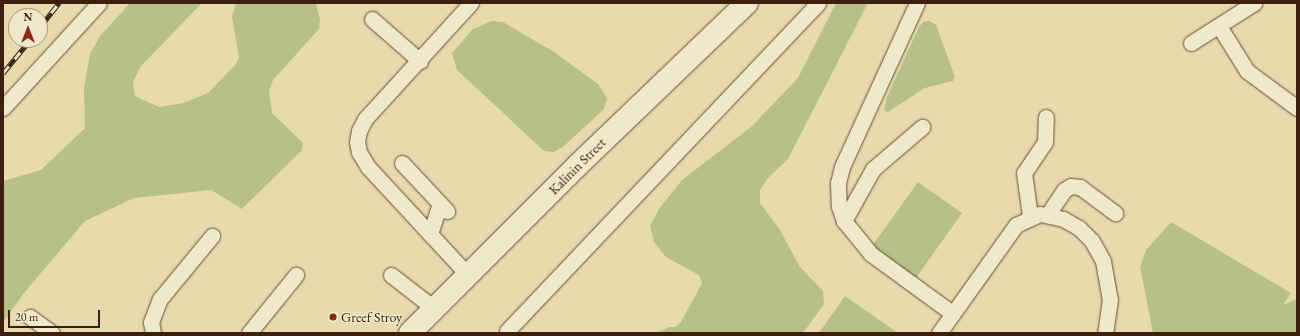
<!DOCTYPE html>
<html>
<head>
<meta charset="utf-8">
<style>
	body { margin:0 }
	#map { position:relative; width:1300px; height:336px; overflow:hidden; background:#e7dbae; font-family:"EB Garamond",serif }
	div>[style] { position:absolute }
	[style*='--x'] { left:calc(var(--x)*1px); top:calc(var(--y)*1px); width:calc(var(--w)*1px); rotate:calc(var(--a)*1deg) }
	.green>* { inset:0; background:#b7c089 }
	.roads { filter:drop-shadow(0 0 1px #684e35) drop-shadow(0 0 1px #684e35) }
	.lane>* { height:15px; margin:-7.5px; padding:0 7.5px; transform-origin:7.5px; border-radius:7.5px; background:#efe8ca }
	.secondary>* { height:22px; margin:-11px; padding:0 11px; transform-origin:11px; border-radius:11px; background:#efe8ca }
	.rail>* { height:4.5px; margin-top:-2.25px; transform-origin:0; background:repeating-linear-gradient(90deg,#efe8ca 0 9px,#3d1f0d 0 18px); box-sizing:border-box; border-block:1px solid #3d1f0d }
	.dots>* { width:11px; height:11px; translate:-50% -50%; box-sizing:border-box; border:2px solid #efe8ca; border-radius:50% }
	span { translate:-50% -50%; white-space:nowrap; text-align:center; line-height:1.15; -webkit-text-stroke:3px #efe8ca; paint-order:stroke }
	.street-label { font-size:14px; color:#3d1f0d }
	.poi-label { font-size:14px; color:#3d1f0d }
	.left { translate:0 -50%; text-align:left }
	.frame { position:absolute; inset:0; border:4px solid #3d1f0d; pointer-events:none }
	.north { position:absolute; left:8px; top:8px; width:40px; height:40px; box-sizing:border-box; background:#efe8ca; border:1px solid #a8987e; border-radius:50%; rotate:0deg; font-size:11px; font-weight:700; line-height:16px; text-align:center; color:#3d1f0d }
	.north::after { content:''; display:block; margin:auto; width:14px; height:18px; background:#8f2418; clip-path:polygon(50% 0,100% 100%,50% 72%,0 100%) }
	.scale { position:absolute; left:8px; top:310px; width:92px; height:18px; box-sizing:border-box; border:2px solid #3d1f0d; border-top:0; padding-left:5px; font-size:12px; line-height:14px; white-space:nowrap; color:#3d1f0d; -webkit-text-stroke:3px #efe8ca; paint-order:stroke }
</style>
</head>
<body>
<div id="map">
	<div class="green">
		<div style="clip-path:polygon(130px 3px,202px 3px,141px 66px,133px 82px,135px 96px,159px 107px,184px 103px,208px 93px,235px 65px,239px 58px,232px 16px,236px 3px,316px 3px,320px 20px,319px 29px,273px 80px,269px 91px,272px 113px,303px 143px,302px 150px,242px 209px,211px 190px,134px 198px,85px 221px,24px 293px,3px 323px,3px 181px,41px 170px,85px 128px,84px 88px,90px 54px,100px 36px)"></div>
		<div style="clip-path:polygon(836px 3px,868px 3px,788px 159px,768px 178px,760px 190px,760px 203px,780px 230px,800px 267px,823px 291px,824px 304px,803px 333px,656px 333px,669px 327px,675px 327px,681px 322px,702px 283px,699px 275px,666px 257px,654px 242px,650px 226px,659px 209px,682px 180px,751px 127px,798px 78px)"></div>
		<div style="clip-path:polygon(492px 21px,503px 22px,554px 52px,598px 84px,607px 98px,604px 109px,564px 146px,554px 152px,544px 151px,457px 70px,452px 53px,473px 29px)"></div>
		<div style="clip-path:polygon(930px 21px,936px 25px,955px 77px,953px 81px,925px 88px,888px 112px,884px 111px,886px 99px,919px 27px,923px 22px)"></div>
		<div style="clip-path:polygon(918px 182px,962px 213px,916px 278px,872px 246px)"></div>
		<div style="clip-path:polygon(1171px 222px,1291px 293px,1283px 305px,1297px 299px,1297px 333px,1153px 333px,1140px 267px,1146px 250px)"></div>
		<div style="clip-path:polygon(845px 296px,898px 333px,819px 333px)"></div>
	</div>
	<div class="roads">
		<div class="lane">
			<div style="--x:917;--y:3;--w:180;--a:114.6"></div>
			<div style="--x:842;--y:167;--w:16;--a:104"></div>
			<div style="--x:838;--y:183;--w:23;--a:88"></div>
			<div style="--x:839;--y:206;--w:16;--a:72"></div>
			<div style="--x:844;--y:221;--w:43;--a:50.7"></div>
			<div style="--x:871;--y:254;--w:100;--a:36.1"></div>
			<div style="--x:372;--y:19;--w:64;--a:41.2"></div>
			<div style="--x:1219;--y:26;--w:53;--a:58.1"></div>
			<div style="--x:1247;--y:71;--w:62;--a:36.5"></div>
			<div style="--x:1191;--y:43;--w:75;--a:-32.4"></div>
			<div style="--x:3;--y:108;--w:142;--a:-47.6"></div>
			<div style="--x:402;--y:163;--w:66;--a:46.8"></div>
			<div style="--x:1048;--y:214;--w:29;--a:-56"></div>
			<div style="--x:1064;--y:190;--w:8;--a:-30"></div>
			<div style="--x:1071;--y:186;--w:9;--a:6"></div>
			<div style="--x:1080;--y:187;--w:44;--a:36.6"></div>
			<div style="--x:1030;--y:216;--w:43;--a:-97.9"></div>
			<div style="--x:1024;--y:173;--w:37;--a:-56"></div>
			<div style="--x:1045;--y:142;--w:25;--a:-88"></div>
			<div style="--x:844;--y:221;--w:60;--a:-60.9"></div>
			<div style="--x:873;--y:169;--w:65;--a:-40.6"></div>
			<div style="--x:430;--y:234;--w:32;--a:-72"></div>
			<div style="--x:391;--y:275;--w:56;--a:37.7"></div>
			<div style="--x:468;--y:275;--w:147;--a:-132.8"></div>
			<div style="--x:368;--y:167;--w:17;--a:-121"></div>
			<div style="--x:359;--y:152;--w:10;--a:-101"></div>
			<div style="--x:357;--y:142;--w:11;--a:-80"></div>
			<div style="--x:359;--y:131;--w:13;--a:-63"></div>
			<div style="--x:365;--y:119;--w:157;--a:-47.6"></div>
			<div style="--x:30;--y:317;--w:27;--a:36"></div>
			<div style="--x:507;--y:331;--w:452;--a:-46.5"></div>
			<div style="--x:153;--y:333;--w:11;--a:-100"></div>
			<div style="--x:151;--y:322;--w:25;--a:-69"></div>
			<div style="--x:160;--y:299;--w:82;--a:-50.5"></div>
			<div style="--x:249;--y:333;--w:75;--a:-51"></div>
			<div style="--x:939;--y:333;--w:133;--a:-54.5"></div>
			<div style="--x:1016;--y:225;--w:26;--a:-25"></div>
			<div style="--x:1040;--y:214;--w:24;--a:12"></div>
			<div style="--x:1063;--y:219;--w:18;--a:29"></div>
			<div style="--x:1079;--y:228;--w:18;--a:45"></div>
			<div style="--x:1092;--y:241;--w:23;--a:61"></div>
			<div style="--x:1103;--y:261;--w:39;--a:80"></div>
			<div style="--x:1110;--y:299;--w:34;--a:98"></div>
		</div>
		<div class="secondary">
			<div style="--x:410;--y:333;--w:238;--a:-45"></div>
			<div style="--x:578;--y:165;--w:234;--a:-43.8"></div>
		</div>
	</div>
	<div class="rail">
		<div style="--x:40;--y:27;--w:31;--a:-52"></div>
		<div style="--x:3;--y:73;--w:43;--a:-50.7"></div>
	</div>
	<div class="dots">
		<div style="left:333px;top:317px;background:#8f2418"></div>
	</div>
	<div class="street-label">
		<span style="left:577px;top:166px;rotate:-45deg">Kalinin Street</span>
	</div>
	<div class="poi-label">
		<span class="left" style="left:341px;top:317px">Greef Stroy</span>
	</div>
	<div class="frame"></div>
	<div class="north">N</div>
	<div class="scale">20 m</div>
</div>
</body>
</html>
